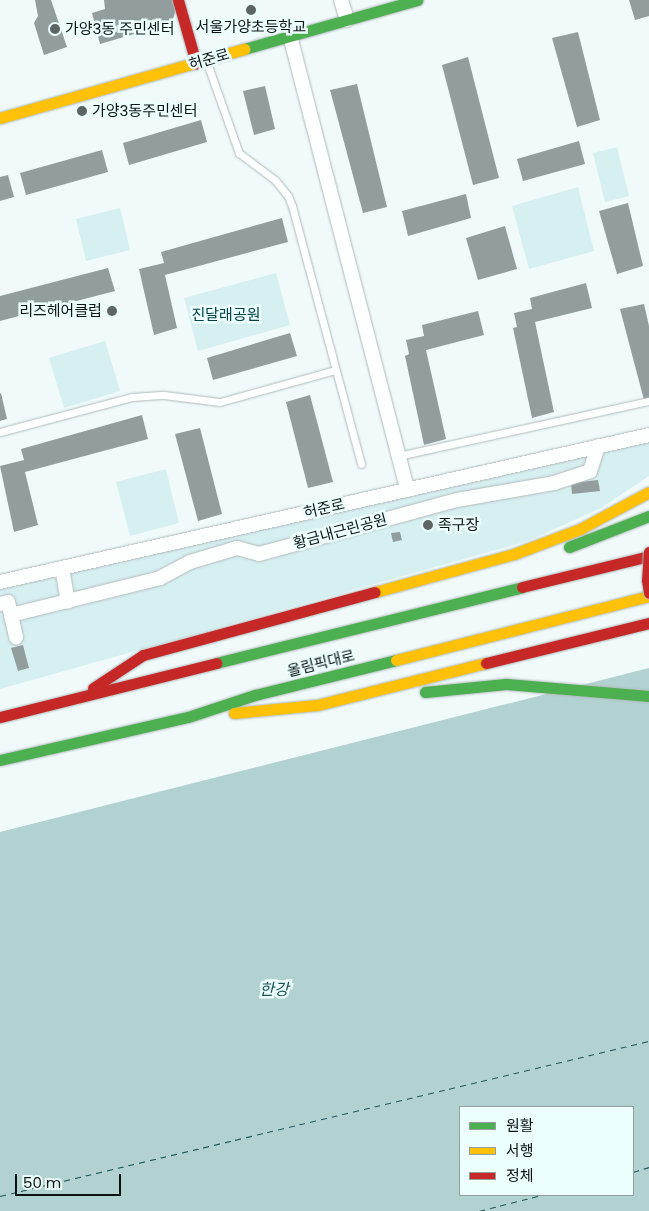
<!DOCTYPE html>
<html>
<head>
<meta charset="utf-8">
<style>
	body { margin:0 }
	#map { position:relative; width:649px; height:1211px; overflow:hidden; background:#f0fafa; font-family:Poppins,"Noto Sans KR",sans-serif }
	div>[style] { position:absolute }
	[style*='--x'] { left:calc(var(--x)*1px); top:calc(var(--y)*1px); width:calc(var(--w)*1px); rotate:calc(var(--a)*1deg) }
	.green>* { inset:0; background:#d6eff0 }
	.water>* { inset:0; background:#b2d1d1 }
	.ferry>* { height:1px; margin-top:-0.5px; transform-origin:0; background:repeating-linear-gradient(90deg,#1c5455 0 6px,transparent 0 11px) }
	.building>* { inset:0; background:#929e9e }
	.roads { filter:drop-shadow(0 0 1px #b1baba) drop-shadow(0 0 1px #b1baba) }
	.lane>* { height:7px; margin:-3.5px; padding:0 3.5px; transform-origin:3.5px; border-radius:3.5px; background:#fdfefe }
	.street>* { height:14px; margin:-7px; padding:0 7px; transform-origin:7px; border-radius:7px; background:#fdfefe }
	.fast>* { height:11px; margin:-5.5px; padding:0 5.5px; transform-origin:5.5px; border-radius:5.5px; background:#4caf50 }
	.slow>* { height:11px; margin:-5.5px; padding:0 5.5px; transform-origin:5.5px; border-radius:5.5px; background:#ffc107 }
	.jam>* { height:11px; margin:-5.5px; padding:0 5.5px; transform-origin:5.5px; border-radius:5.5px; background:#c62828 }
	.bridges { filter:drop-shadow(0 0 1px #b1baba) drop-shadow(0 0 1px #b1baba) }
	.jam-bridge>* { height:11px; margin:-5.5px; padding:0 5.5px; transform-origin:5.5px; border-radius:5.5px; background:#c62828 }
	.dots>* { width:14px; height:14px; translate:-50% -50%; box-sizing:border-box; border:2px solid #ecfefe; border-radius:50% }
	span { translate:-50% -50%; white-space:nowrap; text-align:center; line-height:1.15; -webkit-text-stroke:5px #ecfefe; paint-order:stroke }
	.poi-label { font-size:15px; color:#0c1314 }
	.left { translate:0 -50%; text-align:left }
	.right { translate:-100% -50%; text-align:right }
	.street-label { font-size:15px; color:#0c1314 }
	.park-label { font-size:15px; color:#014143 }
	.water-label { font-size:16px; color:#1c5455; font-style:italic }
	.legend { position:absolute; left:459px; top:1106px; width:175px; height:90px; box-sizing:border-box; background:#ecfefe; border:1px solid #92a0a0; margin:0; padding:6px 9px; list-style:none; font-size:15px; color:#0c1314 }
	.legend li { display:flex; align-items:center; gap:10px; height:25px }
	.legend b { width:25px; border:1px solid #92a0a0 }
	.scale { position:absolute; left:15px; top:1174px; width:106px; height:22px; box-sizing:border-box; border:2px solid #0c1314; border-top:0; padding-left:6px; font-size:15px; line-height:18px; white-space:nowrap; color:#0c1314; -webkit-text-stroke:4px #ecfefe; paint-order:stroke }
</style>
</head>
<body>
<div id="map">
	<div class="green">
		<div style="clip-path:polygon(617px 147px,629px 196px,605px 202px,593px 153px)"></div>
		<div style="clip-path:polygon(578px 187px,594px 251px,529px 269px,512px 206px)"></div>
		<div style="clip-path:polygon(120px 208px,130px 250px,86px 261px,76px 219px)"></div>
		<div style="clip-path:polygon(276px 273px,290px 325px,198px 351px,184px 298px)"></div>
		<div style="clip-path:polygon(105px 341px,120px 391px,64px 408px,49px 358px)"></div>
		<div style="clip-path:polygon(649px 439px,649px 476px,601px 508px,528px 541px,0 689px,0 586px)"></div>
		<div style="clip-path:polygon(166px 469px,179px 523px,130px 536px,116px 482px)"></div>
	</div>
	<div class="water">
		<div style="clip-path:polygon(evenodd,649px 668px,649px 1211px,0 1211px,0 832px,649px 668px,460px 1107px,633px 1107px,633px 1195px,460px 1195px,460px 1107px)"></div>
	</div>
	<div class="ferry">
		<div style="--x:633;--y:1172;--w:17;--a:-17"></div>
		<div style="--x:0;--y:1196;--w:667;--a:-13.43"></div>
		<div style="--x:479;--y:1211;--w:65;--a:-14.3"></div>
	</div>
	<div class="building">
		<div style="clip-path:polygon(35px 0,51px 0,67px 47px,44px 55px,34px 23px,38px 16px)"></div>
		<div style="clip-path:polygon(104px 0,175px 0,177px 5px,172px 23px,100px 44px,92px 13px,105px 9px)"></div>
		<div style="clip-path:polygon(629px 0,649px 0,649px 16px,635px 20px)"></div>
		<div style="clip-path:polygon(578px 32px,600px 120px,577px 127px,552px 38px)"></div>
		<div style="clip-path:polygon(468px 57px,499px 178px,473px 185px,442px 65px)"></div>
		<div style="clip-path:polygon(357px 84px,387px 207px,363px 213px,330px 90px)"></div>
		<div style="clip-path:polygon(265px 86px,275px 129px,254px 135px,243px 91px)"></div>
		<div style="clip-path:polygon(201px 120px,207px 142px,129px 165px,123px 143px)"></div>
		<div style="clip-path:polygon(579px 141px,585px 164px,523px 181px,517px 159px)"></div>
		<div style="clip-path:polygon(102px 150px,108px 172px,26px 195px,20px 173px)"></div>
		<div style="clip-path:polygon(8px 175px,14px 197px,0 201px,0 177px)"></div>
		<div style="clip-path:polygon(466px 194px,471px 218px,408px 236px,402px 211px)"></div>
		<div style="clip-path:polygon(628px 203px,643px 266px,617px 274px,599px 211px)"></div>
		<div style="clip-path:polygon(282px 218px,288px 242px,165px 275px,177px 328px,154px 335px,139px 269px,164px 263px,161px 252px)"></div>
		<div style="clip-path:polygon(505px 226px,517px 269px,478px 280px,466px 238px)"></div>
		<div style="clip-path:polygon(108px 268px,115px 291px,0 321px,0 296px)"></div>
		<div style="clip-path:polygon(586px 283px,592px 308px,535px 322px,554px 412px,532px 418px,513px 328px,517px 327px,514px 313px,532px 309px,530px 298px)"></div>
		<div style="clip-path:polygon(644px 304px,649px 326px,649px 398px,644px 400px,620px 309px)"></div>
		<div style="clip-path:polygon(478px 311px,484px 335px,426px 350px,446px 439px,424px 445px,405px 356px,409px 354px,406px 340px,424px 336px,422px 325px)"></div>
		<div style="clip-path:polygon(290px 333px,297px 356px,213px 380px,207px 358px)"></div>
		<div style="clip-path:polygon(1px 393px,7px 419px,0 421px,0 394px)"></div>
		<div style="clip-path:polygon(310px 395px,333px 482px,308px 488px,286px 402px)"></div>
		<div style="clip-path:polygon(142px 415px,148px 439px,25px 472px,38px 525px,14px 532px,0 466px,24px 460px,21px 449px)"></div>
		<div style="clip-path:polygon(200px 428px,222px 514px,198px 521px,175px 434px)"></div>
		<div style="clip-path:polygon(598px 480px,600px 491px,572px 494px,571px 483px)"></div>
		<div style="clip-path:polygon(400px 532px,402px 540px,393px 542px,391px 533px)"></div>
		<div style="clip-path:polygon(23px 645px,29px 668px,18px 671px,11px 648px)"></div>
	</div>
	<div class="roads">
		<div class="lane">
			<div style="--x:206;--y:60;--w:99;--a:70.5"></div>
			<div style="--x:239;--y:153;--w:45;--a:36.9"></div>
			<div style="--x:275;--y:180;--w:21;--a:51"></div>
			<div style="--x:288;--y:196;--w:11;--a:68"></div>
			<div style="--x:292;--y:206;--w:267;--a:75"></div>
			<div style="--x:0;--y:432;--w:137;--a:-14.9"></div>
			<div style="--x:132;--y:397;--w:32;--a:-4"></div>
			<div style="--x:164;--y:395;--w:56;--a:7.1"></div>
			<div style="--x:220;--y:402;--w:119;--a:-15.5"></div>
			<div style="--x:398;--y:456;--w:257;--a:-12.4"></div>
		</div>
		<div class="street">
			<div style="--x:341;--y:0;--w:21;--a:73"></div>
			<div style="--x:290;--y:36;--w:469;--a:75.5"></div>
			<div style="--x:62;--y:568;--w:34;--a:80"></div>
			<div style="--x:0;--y:582;--w:665;--a:-12.76"></div>
			<div style="--x:0;--y:604;--w:8;--a:-14"></div>
			<div style="--x:8;--y:602;--w:13;--a:77"></div>
			<div style="--x:11;--y:615;--w:154;--a:-13.9"></div>
			<div style="--x:160;--y:578;--w:34;--a:-28"></div>
			<div style="--x:190;--y:562;--w:49;--a:-16.6"></div>
			<div style="--x:237;--y:548;--w:23;--a:15"></div>
			<div style="--x:259;--y:554;--w:205;--a:-15.3"></div>
			<div style="--x:457;--y:500;--w:98;--a:-9.9"></div>
			<div style="--x:554;--y:483;--w:38;--a:-18"></div>
			<div style="--x:590;--y:471;--w:26;--a:-72"></div>
			<div style="--x:11;--y:615;--w:23;--a:77"></div>
		</div>
		<div class="fast">
			<div style="--x:244;--y:49;--w:180;--a:-15.8"></div>
			<div style="--x:569;--y:547;--w:86;--a:-21.2"></div>
			<div style="--x:216;--y:663;--w:315;--a:-13.9"></div>
			<div style="--x:425;--y:692;--w:81;--a:-5.6"></div>
			<div style="--x:506;--y:684;--w:144;--a:4.8"></div>
			<div style="--x:0;--y:760;--w:193;--a:-12.9"></div>
			<div style="--x:188;--y:717;--w:71;--a:-18.2"></div>
			<div style="--x:255;--y:695;--w:145;--a:-13.9"></div>
		</div>
		<div class="slow">
			<div style="--x:0;--y:118;--w:254;--a:-15.8"></div>
			<div style="--x:375;--y:592;--w:144;--a:-15.3"></div>
			<div style="--x:514;--y:554;--w:71;--a:-20.7"></div>
			<div style="--x:580;--y:529;--w:78;--a:-28.2"></div>
			<div style="--x:396;--y:660;--w:261;--a:-14.2"></div>
			<div style="--x:234;--y:713;--w:83;--a:-5.5"></div>
			<div style="--x:317;--y:705;--w:174;--a:-14"></div>
		</div>
		<div class="jam">
			<div style="--x:178;--y:0;--w:66;--a:74.1"></div>
			<div style="--x:522;--y:587;--w:131;--a:-13.7"></div>
			<div style="--x:486;--y:663;--w:168;--a:-13.8"></div>
			<div style="--x:93;--y:688;--w:60;--a:-33.4"></div>
			<div style="--x:143;--y:655;--w:240;--a:-15.2"></div>
			<div style="--x:0;--y:717;--w:223;--a:-14"></div>
		</div>
	</div>
	<div class="bridges">
		<div class="jam-bridge">
			<div style="--x:649;--y:552;--w:28;--a:94"></div>
			<div style="--x:647;--y:580;--w:13;--a:81"></div>
		</div>
	</div>
	<div class="dots">
		<div style="left:251px;top:10px;background:#5c6464"></div>
		<div style="left:55px;top:29px;background:#5c6464"></div>
		<div style="left:82px;top:111px;background:#5c6464"></div>
		<div style="left:112px;top:311px;background:#5c6464"></div>
		<div style="left:428px;top:525px;background:#5c6464"></div>
	</div>
	<div class="poi-label">
		<span style="left:251px;top:27px">서울가양초등학교</span>
		<span class="left" style="left:65px;top:29px">가양3동 주민센터</span>
		<span class="left" style="left:92px;top:111px">가양3동주민센터</span>
		<span class="right" style="left:102px;top:311px">리즈헤어클럽</span>
		<span class="left" style="left:438px;top:525px">족구장</span>
	</div>
	<div class="street-label">
		<span style="left:209px;top:59px;rotate:-16deg">허준로</span>
		<span style="left:324px;top:508px;rotate:-13deg">허준로</span>
		<span style="left:340px;top:531px;rotate:-15deg">황금내근린공원</span>
		<span style="left:321px;top:663px;rotate:-14deg">올림픽대로</span>
	</div>
	<div class="park-label">
		<span style="left:226px;top:315px">진달래공원</span>
	</div>
	<div class="water-label">
		<span style="left:274px;top:990px">한강</span>
	</div>
	<ul class="legend">
	<li><b style="height:6px;background:#4caf50"></b>원활</li>
	<li><b style="height:6px;background:#ffc107"></b>서행</li>
	<li><b style="height:6px;background:#c62828"></b>정체</li>
	</ul>
	<div class="scale">50 m</div>
</div>
</body>
</html>
